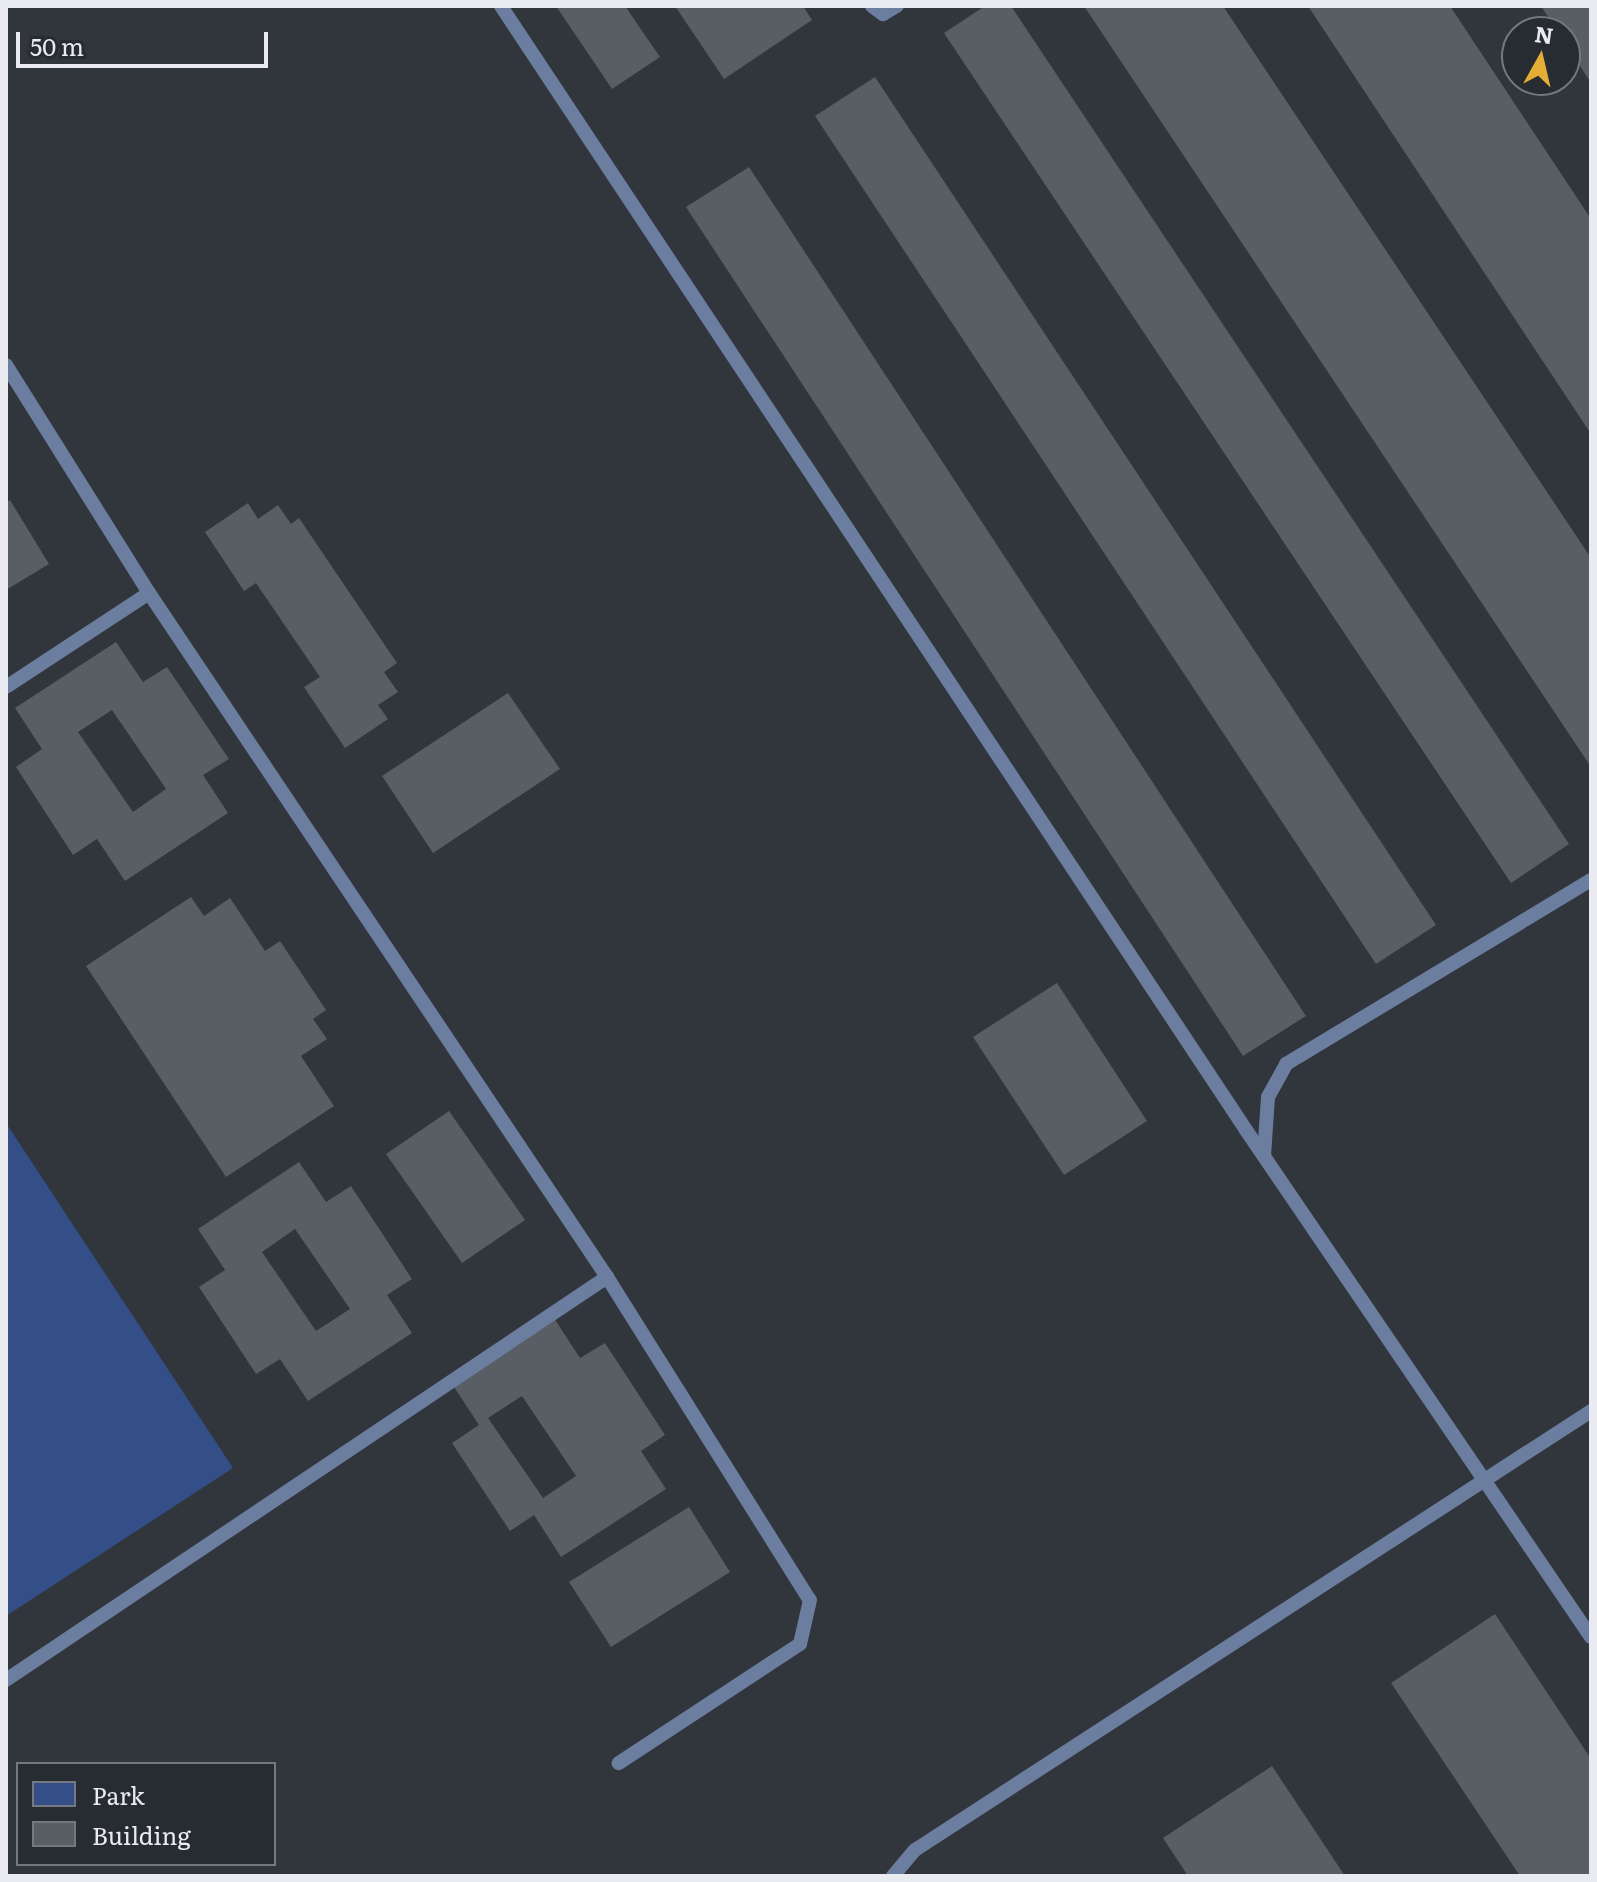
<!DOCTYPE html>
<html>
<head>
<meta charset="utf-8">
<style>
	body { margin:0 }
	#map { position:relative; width:1597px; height:1882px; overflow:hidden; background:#31353c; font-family:Literata,serif }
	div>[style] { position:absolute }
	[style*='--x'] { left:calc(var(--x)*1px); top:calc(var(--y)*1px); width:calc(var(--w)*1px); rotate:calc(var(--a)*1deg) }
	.green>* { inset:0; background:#344f87 }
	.building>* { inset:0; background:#595d64 }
	.service>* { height:14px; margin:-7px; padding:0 7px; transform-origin:7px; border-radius:7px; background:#6c7ea0 }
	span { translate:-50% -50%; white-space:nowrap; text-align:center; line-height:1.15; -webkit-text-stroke:8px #272b32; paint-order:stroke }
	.frame { position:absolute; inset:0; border:8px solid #e9ebf0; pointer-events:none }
	.legend { position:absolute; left:16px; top:1762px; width:260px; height:104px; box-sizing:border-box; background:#272b32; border:2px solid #75787e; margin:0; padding:10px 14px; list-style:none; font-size:24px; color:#e9ebf0 }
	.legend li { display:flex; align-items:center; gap:16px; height:40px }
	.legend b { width:40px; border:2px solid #75787e }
	.north { position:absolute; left:1501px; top:16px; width:80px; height:80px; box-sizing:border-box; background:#272b32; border:2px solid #75787e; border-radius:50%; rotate:8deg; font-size:22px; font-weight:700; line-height:32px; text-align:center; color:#e9ebf0 }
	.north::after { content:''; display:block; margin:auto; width:28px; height:36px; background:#e4ae35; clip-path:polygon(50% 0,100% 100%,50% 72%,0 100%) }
	.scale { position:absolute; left:16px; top:32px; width:252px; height:36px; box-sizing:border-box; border:4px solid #e9ebf0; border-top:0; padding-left:10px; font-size:24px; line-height:28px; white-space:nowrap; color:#e9ebf0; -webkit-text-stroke:6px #272b32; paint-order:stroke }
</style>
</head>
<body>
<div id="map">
	<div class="green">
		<div style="clip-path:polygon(6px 1123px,233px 1468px,6px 1616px)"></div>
	</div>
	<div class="building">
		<div style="clip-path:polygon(556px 6px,625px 6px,660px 57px,612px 89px)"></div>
		<div style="clip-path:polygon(675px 6px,803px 6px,812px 20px,724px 79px)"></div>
		<div style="clip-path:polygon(985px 6px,1011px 6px,1569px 844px,1511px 883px,944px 33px)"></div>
		<div style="clip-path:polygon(1084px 6px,1223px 6px,1591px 558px,1591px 767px)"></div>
		<div style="clip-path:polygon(1308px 6px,1450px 6px,1591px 219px,1591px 434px)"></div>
		<div style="clip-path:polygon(1541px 6px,1591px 6px,1591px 83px,1565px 43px,1565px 32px,1558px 32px)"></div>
		<div style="clip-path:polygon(875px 77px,1436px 925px,1376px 964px,815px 116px)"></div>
		<div style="clip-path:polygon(749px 167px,1306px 1016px,1243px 1056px,686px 207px)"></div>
		<div style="clip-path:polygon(10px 500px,49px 564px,6px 590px,6px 503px)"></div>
		<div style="clip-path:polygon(248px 503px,258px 519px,278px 505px,291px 524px,299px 518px,397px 663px,384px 672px,398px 692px,378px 705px,388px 719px,345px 748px,304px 687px,320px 677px,256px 583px,244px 591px,205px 532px)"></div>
		<div style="clip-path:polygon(evenodd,116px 642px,143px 682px,167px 667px,229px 759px,203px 775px,228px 813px,125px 881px,97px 839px,73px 855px,16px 767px,42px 749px,15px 708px,116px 642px,112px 710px,166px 789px,133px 812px,78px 732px,112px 710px)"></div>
		<div style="clip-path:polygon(508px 693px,560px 769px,433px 853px,382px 776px)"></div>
		<div style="clip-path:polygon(191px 897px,204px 916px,230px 898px,265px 951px,280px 941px,326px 1010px,313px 1019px,327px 1039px,301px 1056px,334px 1106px,226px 1177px,86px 966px)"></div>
		<div style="clip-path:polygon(1057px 983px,1147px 1121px,1064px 1175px,973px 1037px)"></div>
		<div style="clip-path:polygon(449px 1111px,525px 1220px,462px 1263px,386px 1154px)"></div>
		<div style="clip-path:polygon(evenodd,299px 1162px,326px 1202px,351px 1186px,412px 1279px,387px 1295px,412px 1333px,308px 1401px,280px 1359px,256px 1374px,199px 1287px,225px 1270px,198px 1229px,299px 1162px,295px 1229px,350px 1309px,316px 1331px,262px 1252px,295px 1229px)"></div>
		<div style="clip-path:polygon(evenodd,554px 1318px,580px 1358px,605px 1343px,665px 1435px,641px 1451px,666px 1489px,561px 1557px,534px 1515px,510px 1531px,452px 1443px,479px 1425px,452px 1384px,554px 1318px,522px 1396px,576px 1476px,543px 1498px,488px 1418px,522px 1396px)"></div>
		<div style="clip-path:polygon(689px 1507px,730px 1572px,611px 1647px,569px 1582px)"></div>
		<div style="clip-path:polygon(1495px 1614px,1591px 1759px,1591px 1876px,1520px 1876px,1391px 1683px)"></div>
		<div style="clip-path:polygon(1272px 1766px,1345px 1876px,1188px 1876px,1163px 1838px)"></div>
	</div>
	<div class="service">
		<div style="--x:501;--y:6;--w:1348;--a:56.46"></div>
		<div style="--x:1246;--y:1130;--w:613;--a:55.77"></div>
		<div style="--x:872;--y:6;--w:14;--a:36"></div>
		<div style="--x:883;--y:14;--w:16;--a:-30"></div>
		<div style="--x:6;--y:365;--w:269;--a:57.9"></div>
		<div style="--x:149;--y:593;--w:823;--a:56.19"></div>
		<div style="--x:607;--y:1277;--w:381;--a:57.9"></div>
		<div style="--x:810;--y:1600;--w:45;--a:102.8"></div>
		<div style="--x:800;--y:1644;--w:217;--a:146.7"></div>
		<div style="--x:6;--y:687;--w:171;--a:-33.3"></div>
		<div style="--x:1264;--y:1156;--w:59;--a:-86.1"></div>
		<div style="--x:1268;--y:1097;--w:38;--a:-61"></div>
		<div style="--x:1286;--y:1064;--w:356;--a:-31.1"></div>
		<div style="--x:6;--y:1680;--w:724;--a:-33.84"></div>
		<div style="--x:893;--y:1876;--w:34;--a:-50"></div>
		<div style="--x:915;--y:1850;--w:806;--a:-33"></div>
	</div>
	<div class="frame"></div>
	<ul class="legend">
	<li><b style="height:22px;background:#344f87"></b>Park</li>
	<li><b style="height:22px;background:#595d64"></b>Building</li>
	</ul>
	<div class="north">N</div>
	<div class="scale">50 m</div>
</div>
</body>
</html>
